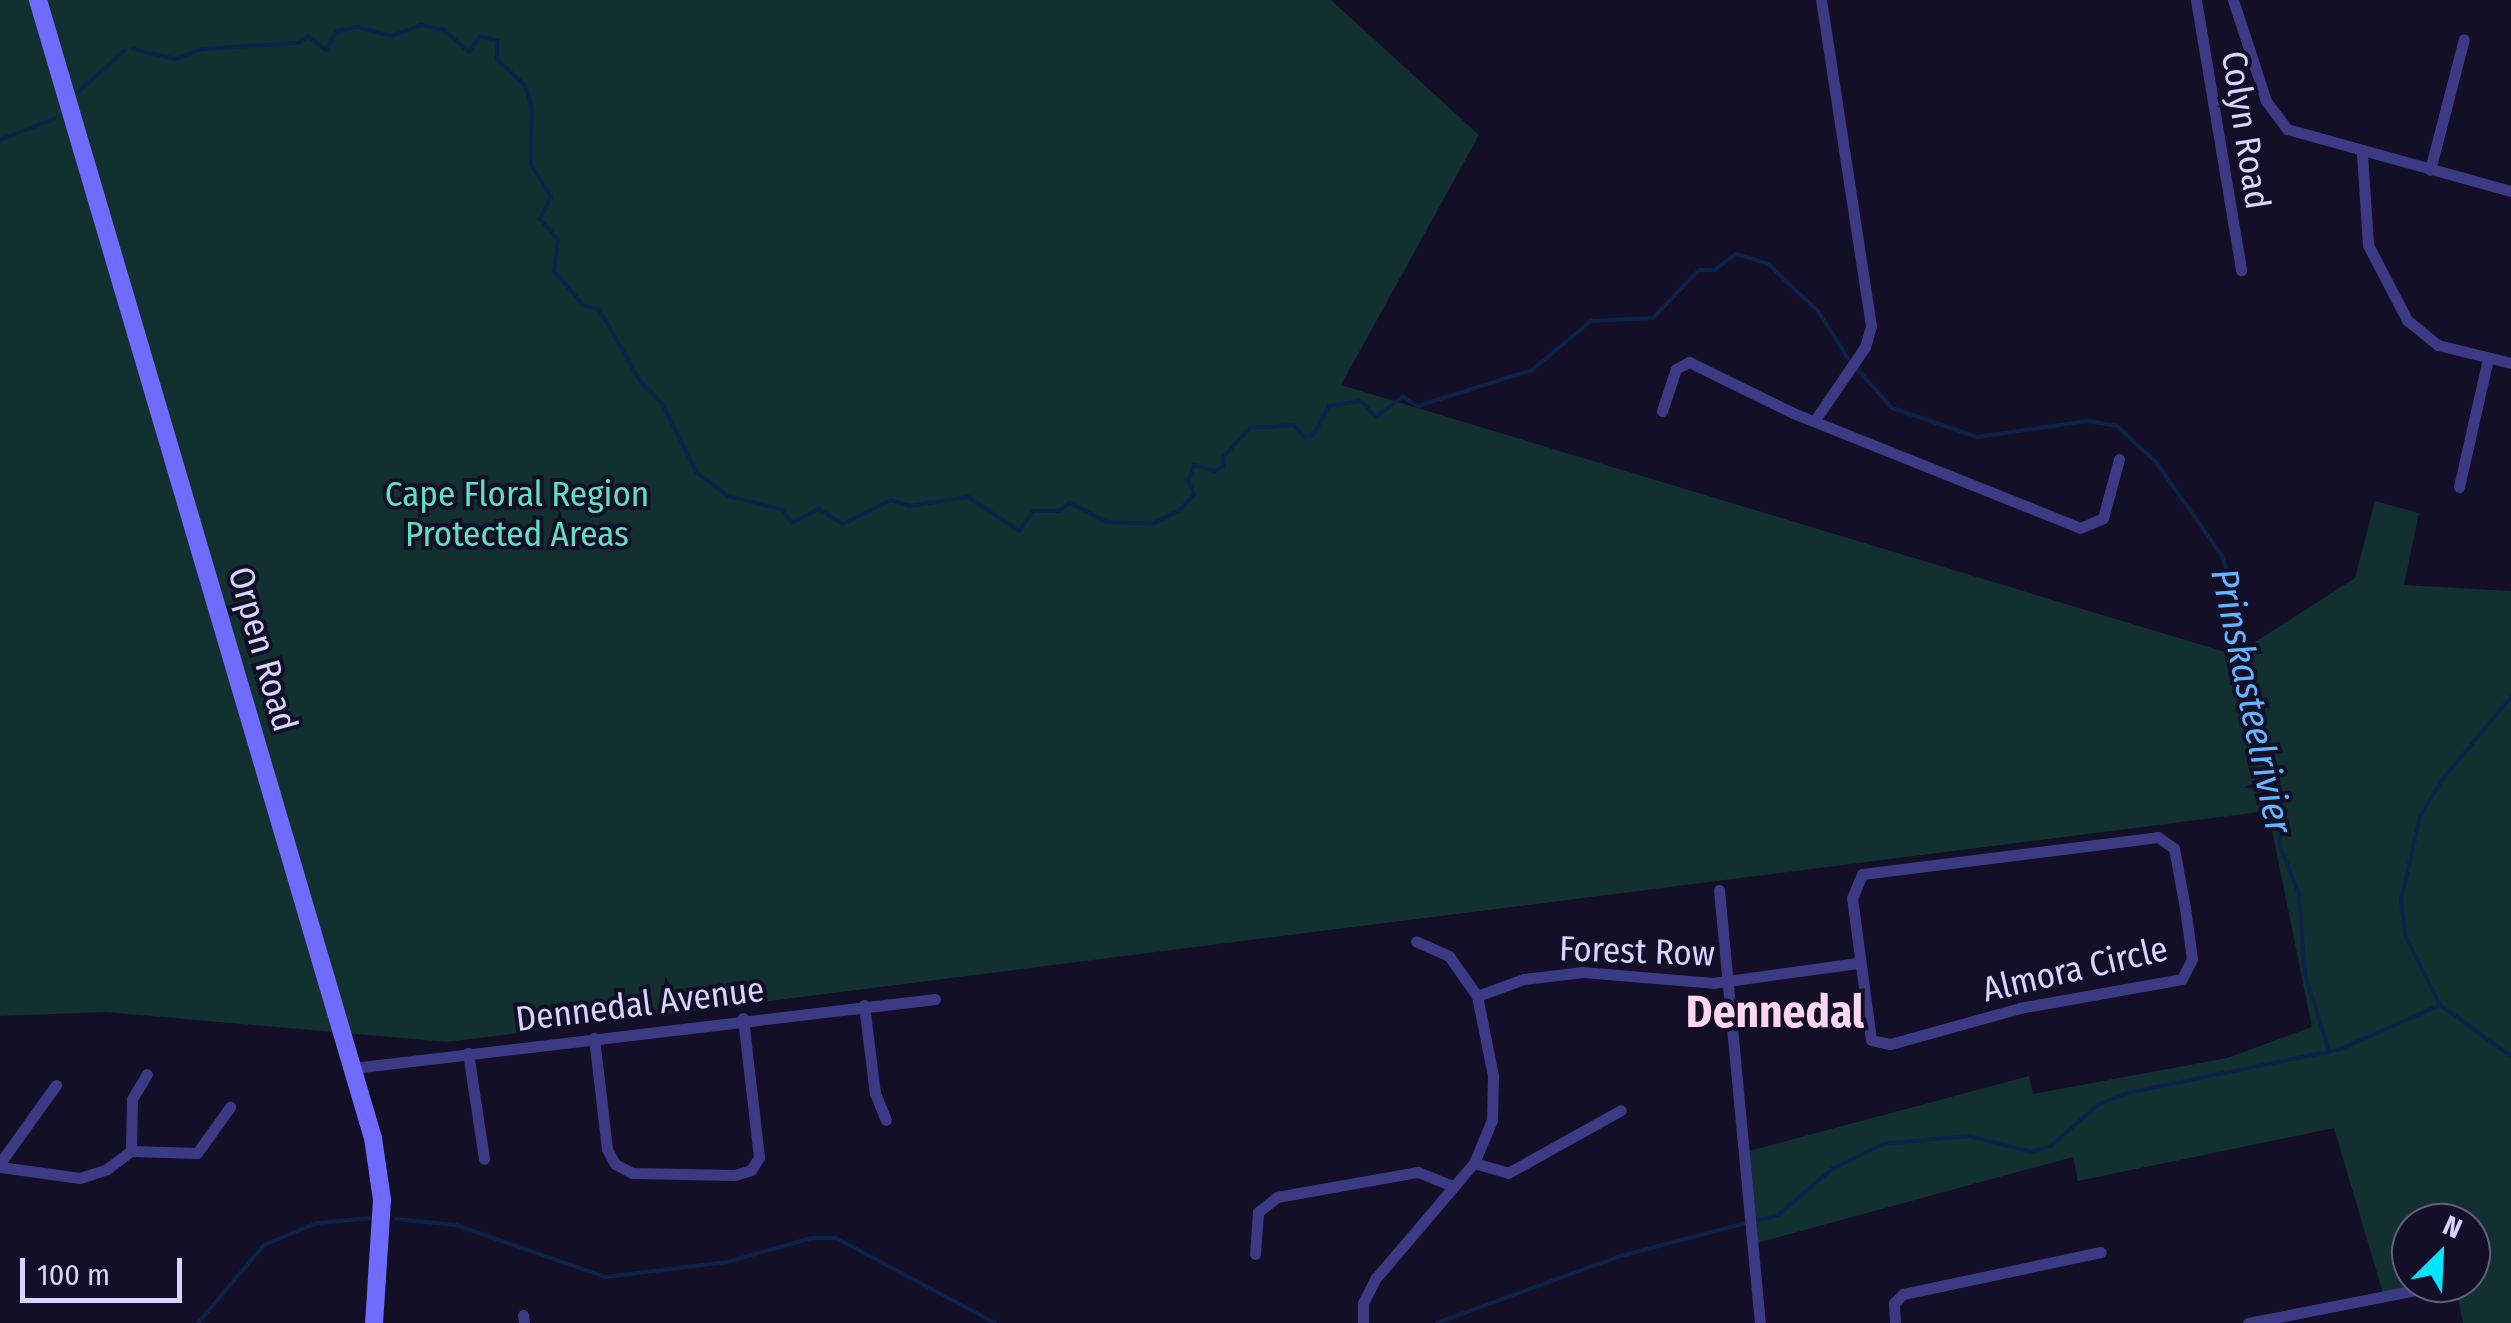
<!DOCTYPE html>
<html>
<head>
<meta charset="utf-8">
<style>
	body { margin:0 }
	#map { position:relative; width:2511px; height:1323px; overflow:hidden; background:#130f26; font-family:"Fira Sans Condensed",sans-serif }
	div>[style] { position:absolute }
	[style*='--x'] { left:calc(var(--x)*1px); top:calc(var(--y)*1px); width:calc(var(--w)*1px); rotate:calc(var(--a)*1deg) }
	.green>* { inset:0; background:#12302f }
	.stream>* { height:4px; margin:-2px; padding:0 2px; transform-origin:2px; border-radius:2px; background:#0c2248 }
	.street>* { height:11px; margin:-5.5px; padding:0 5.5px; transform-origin:5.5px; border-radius:5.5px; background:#3d3a85 }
	.secondary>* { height:18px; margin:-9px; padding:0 9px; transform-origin:9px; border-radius:9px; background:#6f6bff }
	span { translate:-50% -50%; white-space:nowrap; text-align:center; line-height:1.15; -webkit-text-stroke:8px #130f26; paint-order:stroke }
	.street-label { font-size:35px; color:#d9d4ff }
	.park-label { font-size:35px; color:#5fe0c0 }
	.water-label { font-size:38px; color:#62b6ff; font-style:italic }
	.district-label { font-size:45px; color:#ffd6f0; font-weight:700 }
	.north { position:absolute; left:2391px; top:1203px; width:100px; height:100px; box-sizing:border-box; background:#130f26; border:2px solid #625e7d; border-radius:50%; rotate:24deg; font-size:28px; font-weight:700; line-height:40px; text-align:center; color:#d9d4ff }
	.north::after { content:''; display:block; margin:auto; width:35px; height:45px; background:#00e5ff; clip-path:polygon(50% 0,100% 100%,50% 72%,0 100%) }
	.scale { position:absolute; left:20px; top:1258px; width:162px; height:45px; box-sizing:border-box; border:5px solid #d9d4ff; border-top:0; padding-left:12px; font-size:30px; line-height:35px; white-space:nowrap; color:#d9d4ff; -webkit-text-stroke:8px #130f26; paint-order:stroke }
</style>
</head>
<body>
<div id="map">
	<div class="green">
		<div style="clip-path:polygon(0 0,1331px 0,1479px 135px,1341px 385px,2235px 655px,2355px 578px,2375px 501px,2419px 513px,2404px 585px,2511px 591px,2511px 1323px,2463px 1323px,2455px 1283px,2471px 1283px,2471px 1223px,2411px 1223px,2411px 1283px,2429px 1283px,2383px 1293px,2334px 1128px,2078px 1181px,2073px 1157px,1753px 1244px,1742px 1153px,2029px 1076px,2033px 1094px,2227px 1058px,2312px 1027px,2268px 811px,447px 1042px,106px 1012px,0 1016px)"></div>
	</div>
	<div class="stream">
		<div style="--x:133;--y:49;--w:44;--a:13.1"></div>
		<div style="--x:176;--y:59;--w:28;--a:-21"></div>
		<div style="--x:202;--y:49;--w:96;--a:-3.6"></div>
		<div style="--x:298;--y:43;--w:12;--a:-35"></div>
		<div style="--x:308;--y:36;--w:23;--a:38"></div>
		<div style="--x:326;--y:50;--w:22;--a:-60"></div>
		<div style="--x:337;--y:31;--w:21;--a:-11"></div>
		<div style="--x:358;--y:27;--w:35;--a:15"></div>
		<div style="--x:392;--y:36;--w:31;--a:-21"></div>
		<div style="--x:421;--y:25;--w:24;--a:12"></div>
		<div style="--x:444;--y:30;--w:33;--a:41"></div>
		<div style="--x:469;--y:52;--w:19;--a:-55"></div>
		<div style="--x:480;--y:36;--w:18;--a:16"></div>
		<div style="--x:497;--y:41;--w:18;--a:90"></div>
		<div style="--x:497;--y:59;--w:38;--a:43"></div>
		<div style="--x:525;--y:85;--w:24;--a:73"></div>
		<div style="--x:532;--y:108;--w:57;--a:91"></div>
		<div style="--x:531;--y:165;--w:38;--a:58"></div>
		<div style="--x:551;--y:197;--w:25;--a:117"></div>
		<div style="--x:540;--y:219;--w:28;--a:49"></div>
		<div style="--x:558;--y:240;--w:31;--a:97"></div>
		<div style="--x:554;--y:271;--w:46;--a:49.4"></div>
		<div style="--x:584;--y:306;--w:15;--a:11"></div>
		<div style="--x:599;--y:309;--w:83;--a:60.3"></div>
		<div style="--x:640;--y:381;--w:31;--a:45"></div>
		<div style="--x:662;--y:403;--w:78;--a:63.4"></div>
		<div style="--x:697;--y:473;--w:39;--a:36"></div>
		<div style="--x:729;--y:496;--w:56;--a:14.5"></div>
		<div style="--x:783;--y:510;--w:16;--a:55"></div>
		<div style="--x:792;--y:523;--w:30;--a:-28"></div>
		<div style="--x:818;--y:509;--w:29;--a:31"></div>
		<div style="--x:843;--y:524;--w:54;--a:-26.6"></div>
		<div style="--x:891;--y:500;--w:19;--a:18"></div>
		<div style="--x:909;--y:506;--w:60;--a:-8.7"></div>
		<div style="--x:968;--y:497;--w:61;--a:33.7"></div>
		<div style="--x:1019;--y:531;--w:24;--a:-55"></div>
		<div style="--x:1033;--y:511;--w:26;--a:0"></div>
		<div style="--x:1059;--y:511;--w:14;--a:-36"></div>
		<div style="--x:1070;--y:503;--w:42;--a:27.2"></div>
		<div style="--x:1107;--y:522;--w:45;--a:2.5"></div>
		<div style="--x:1152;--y:524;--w:30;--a:-26"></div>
		<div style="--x:1179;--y:511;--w:23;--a:-49"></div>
		<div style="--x:1194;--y:494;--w:14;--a:-115"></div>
		<div style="--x:1188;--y:481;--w:17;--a:-69"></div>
		<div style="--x:1194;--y:465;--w:22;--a:16"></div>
		<div style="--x:1215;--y:471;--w:10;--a:-29"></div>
		<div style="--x:1224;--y:466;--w:9;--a:-96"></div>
		<div style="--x:1223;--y:457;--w:40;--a:-47"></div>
		<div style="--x:1250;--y:428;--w:44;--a:-3.9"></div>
		<div style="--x:1294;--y:425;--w:16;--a:50"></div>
		<div style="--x:1304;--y:437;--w:9;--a:-13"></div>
		<div style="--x:1313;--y:435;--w:33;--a:-61"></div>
		<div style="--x:1329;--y:406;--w:32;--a:-9"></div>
		<div style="--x:1361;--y:401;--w:22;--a:47"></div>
		<div style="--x:1376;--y:417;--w:34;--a:-37"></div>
		<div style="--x:1403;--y:397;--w:17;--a:31"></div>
		<div style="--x:1418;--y:406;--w:120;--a:-17.5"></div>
		<div style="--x:1532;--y:370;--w:77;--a:-39.7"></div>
		<div style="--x:1591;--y:321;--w:62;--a:-2.8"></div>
		<div style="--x:1653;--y:318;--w:66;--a:-46.2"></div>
		<div style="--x:1699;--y:270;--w:15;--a:0"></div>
		<div style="--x:1714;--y:270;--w:27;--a:-36"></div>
		<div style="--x:1736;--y:254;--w:34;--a:17"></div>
		<div style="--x:1768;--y:264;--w:69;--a:43.2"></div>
		<div style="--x:1818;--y:311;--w:58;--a:57.7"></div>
		<div style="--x:78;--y:92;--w:62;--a:-41.7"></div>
		<div style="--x:0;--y:140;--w:58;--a:-21.3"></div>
		<div style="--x:1856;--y:368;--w:54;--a:48"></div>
		<div style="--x:1892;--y:408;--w:90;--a:18.8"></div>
		<div style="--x:1977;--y:437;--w:111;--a:-8.3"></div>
		<div style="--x:2087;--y:421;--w:30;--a:9"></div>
		<div style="--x:2117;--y:426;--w:53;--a:42.7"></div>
		<div style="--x:2156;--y:462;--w:115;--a:54.9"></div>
		<div style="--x:2222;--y:556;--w:49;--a:72.3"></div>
		<div style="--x:2237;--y:603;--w:183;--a:80.2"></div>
		<div style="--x:2268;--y:783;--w:11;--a:52"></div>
		<div style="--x:2275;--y:792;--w:57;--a:84"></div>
		<div style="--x:2281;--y:849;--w:48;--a:68.2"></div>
		<div style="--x:2299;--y:894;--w:80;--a:85.7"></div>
		<div style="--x:2305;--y:974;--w:81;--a:72.7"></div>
		<div style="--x:2511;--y:697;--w:109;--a:129.8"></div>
		<div style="--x:2441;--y:781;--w:42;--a:120.3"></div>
		<div style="--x:2420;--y:817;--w:85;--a:102.9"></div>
		<div style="--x:2401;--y:900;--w:35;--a:83"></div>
		<div style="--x:2405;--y:935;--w:78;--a:63.4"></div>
		<div style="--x:2440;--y:1005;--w:87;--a:35.7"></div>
		<div style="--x:396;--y:1219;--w:60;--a:5.7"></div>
		<div style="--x:456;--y:1225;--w:158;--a:19.2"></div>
		<div style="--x:605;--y:1277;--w:123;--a:-7"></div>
		<div style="--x:727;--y:1262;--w:88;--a:-15.8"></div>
		<div style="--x:812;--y:1238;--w:24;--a:0"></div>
		<div style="--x:836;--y:1238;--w:180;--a:28.1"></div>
		<div style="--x:1756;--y:1221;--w:23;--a:-15"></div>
		<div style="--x:1778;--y:1215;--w:71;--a:-40.4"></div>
		<div style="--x:1832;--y:1169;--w:57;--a:-26.1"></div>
		<div style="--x:1883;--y:1144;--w:87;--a:-5.3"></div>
		<div style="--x:1970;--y:1136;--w:63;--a:14.7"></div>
		<div style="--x:2031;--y:1152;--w:21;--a:-17"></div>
		<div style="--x:2051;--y:1146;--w:64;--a:-41.2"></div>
		<div style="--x:2099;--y:1104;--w:30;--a:-21"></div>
		<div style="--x:2127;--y:1093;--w:218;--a:-11.6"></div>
		<div style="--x:2341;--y:1049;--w:108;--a:-24"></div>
		<div style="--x:198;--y:1323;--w:102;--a:-49.8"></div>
		<div style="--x:264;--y:1245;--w:57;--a:-22.5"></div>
		<div style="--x:317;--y:1223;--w:55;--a:-5.2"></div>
		<div style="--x:1437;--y:1323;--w:192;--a:-20.1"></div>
		<div style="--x:1617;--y:1257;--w:133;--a:-14.8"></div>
	</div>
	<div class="street">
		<div style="--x:2196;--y:0;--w:274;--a:80.5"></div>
		<div style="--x:2233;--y:0;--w:106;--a:71.9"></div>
		<div style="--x:2266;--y:101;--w:35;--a:53"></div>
		<div style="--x:2287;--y:129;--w:232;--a:15.5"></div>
		<div style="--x:2362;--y:154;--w:91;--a:86.2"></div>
		<div style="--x:2368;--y:245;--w:85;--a:62.5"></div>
		<div style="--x:2407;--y:320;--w:40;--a:39"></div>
		<div style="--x:2438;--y:345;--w:75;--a:13.9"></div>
		<div style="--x:2430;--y:170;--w:135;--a:-75.5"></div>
		<div style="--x:1662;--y:411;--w:44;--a:-71.6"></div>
		<div style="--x:1676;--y:369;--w:15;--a:-28"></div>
		<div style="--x:1689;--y:362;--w:116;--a:26.1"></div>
		<div style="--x:1793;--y:413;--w:309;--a:21.8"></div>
		<div style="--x:2080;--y:528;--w:25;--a:-23"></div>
		<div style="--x:2103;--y:518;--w:61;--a:-74.8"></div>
		<div style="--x:1815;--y:420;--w:88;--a:-55.6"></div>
		<div style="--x:1865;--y:347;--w:22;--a:-74"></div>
		<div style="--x:1871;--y:326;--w:330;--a:-98.7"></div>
		<div style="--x:2459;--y:487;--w:132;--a:-77.3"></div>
		<div style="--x:2158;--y:837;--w:19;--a:35"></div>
		<div style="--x:2174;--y:848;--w:61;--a:79.6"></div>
		<div style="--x:2185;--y:908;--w:51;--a:82.2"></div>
		<div style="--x:2192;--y:959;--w:22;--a:117"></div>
		<div style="--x:2182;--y:979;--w:165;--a:169.9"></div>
		<div style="--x:2020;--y:1008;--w:135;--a:164.5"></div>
		<div style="--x:1890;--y:1044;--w:19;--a:-168"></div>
		<div style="--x:1871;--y:1040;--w:143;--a:-97.6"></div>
		<div style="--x:1852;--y:898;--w:26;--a:-67"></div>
		<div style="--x:1862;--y:874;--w:298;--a:-7.1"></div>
		<div style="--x:1719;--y:890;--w:435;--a:84.6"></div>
		<div style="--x:1477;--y:996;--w:50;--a:-19.9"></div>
		<div style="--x:1524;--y:979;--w:59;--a:-6.8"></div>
		<div style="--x:1583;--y:972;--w:130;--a:4.8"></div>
		<div style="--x:1713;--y:983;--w:146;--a:-7.9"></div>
		<div style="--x:864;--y:1005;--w:89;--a:82.9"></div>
		<div style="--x:875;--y:1093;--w:29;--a:68"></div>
		<div style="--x:594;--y:1038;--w:112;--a:83.3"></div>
		<div style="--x:607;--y:1149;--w:17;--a:62"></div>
		<div style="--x:615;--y:1164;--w:19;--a:28"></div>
		<div style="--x:632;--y:1173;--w:103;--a:1.1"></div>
		<div style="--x:735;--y:1175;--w:17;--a:-17"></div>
		<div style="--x:751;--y:1170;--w:15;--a:-58"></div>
		<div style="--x:759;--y:1157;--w:140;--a:-96.6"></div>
		<div style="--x:468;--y:1053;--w:107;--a:81.4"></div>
		<div style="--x:353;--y:1068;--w:586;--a:-6.76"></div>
		<div style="--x:131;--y:1151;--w:52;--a:-88.9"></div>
		<div style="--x:132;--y:1099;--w:29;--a:-59"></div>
		<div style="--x:0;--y:1163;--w:96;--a:-54.3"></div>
		<div style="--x:1474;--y:1163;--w:35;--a:16"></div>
		<div style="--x:1508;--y:1173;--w:129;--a:-29.1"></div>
		<div style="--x:0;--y:1167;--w:81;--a:7.8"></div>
		<div style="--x:80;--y:1178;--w:28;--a:-18"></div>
		<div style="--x:107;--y:1169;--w:30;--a:-37"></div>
		<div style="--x:131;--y:1151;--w:66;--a:1.7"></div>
		<div style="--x:197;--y:1153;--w:57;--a:-54.3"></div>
		<div style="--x:1255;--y:1254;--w:42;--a:-85.9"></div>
		<div style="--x:1258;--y:1212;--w:24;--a:-38"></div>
		<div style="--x:1277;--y:1197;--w:143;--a:-10.1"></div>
		<div style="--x:1418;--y:1172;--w:38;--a:22"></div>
		<div style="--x:523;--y:1315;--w:8;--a:83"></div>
		<div style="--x:1363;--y:1323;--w:20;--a:-90"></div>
		<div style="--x:1363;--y:1303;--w:28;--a:-63"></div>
		<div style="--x:1376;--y:1278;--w:151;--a:-49.6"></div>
		<div style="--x:1474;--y:1163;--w:47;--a:-67.3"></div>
		<div style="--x:1492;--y:1120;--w:44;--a:-88.7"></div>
		<div style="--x:1493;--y:1076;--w:82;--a:-101.3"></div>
		<div style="--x:1477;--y:996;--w:49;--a:-125"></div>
		<div style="--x:1449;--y:956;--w:36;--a:-156"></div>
		<div style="--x:1895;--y:1323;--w:20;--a:-93"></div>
		<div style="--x:1894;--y:1303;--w:13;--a:-45"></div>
		<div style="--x:1903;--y:1294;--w:202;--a:-12"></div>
		<div style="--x:2248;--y:1323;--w:207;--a:-11.1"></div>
	</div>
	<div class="secondary">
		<div style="--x:38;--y:0;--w:1186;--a:73.6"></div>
		<div style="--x:373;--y:1138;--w:63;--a:81.7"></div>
		<div style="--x:382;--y:1200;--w:123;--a:93.7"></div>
	</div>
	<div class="street-label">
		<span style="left:2246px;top:130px;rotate:81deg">Colyn Road</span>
		<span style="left:263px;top:649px;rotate:74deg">Orpen Road</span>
		<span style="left:1637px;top:951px;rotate:2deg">Forest Row</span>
		<span style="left:2075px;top:969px;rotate:-13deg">Almora Circle</span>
		<span style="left:640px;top:1004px;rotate:-7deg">Dennedal Avenue</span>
	</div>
	<div class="park-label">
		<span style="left:517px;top:514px">Cape Floral Region<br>Protected Areas</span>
	</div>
	<div class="water-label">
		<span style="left:2251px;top:701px;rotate:78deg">Prinskasteelrivier</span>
	</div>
	<div class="district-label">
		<span style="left:1775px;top:1013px">Dennedal</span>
	</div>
	<div class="north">N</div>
	<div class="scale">100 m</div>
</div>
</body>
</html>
